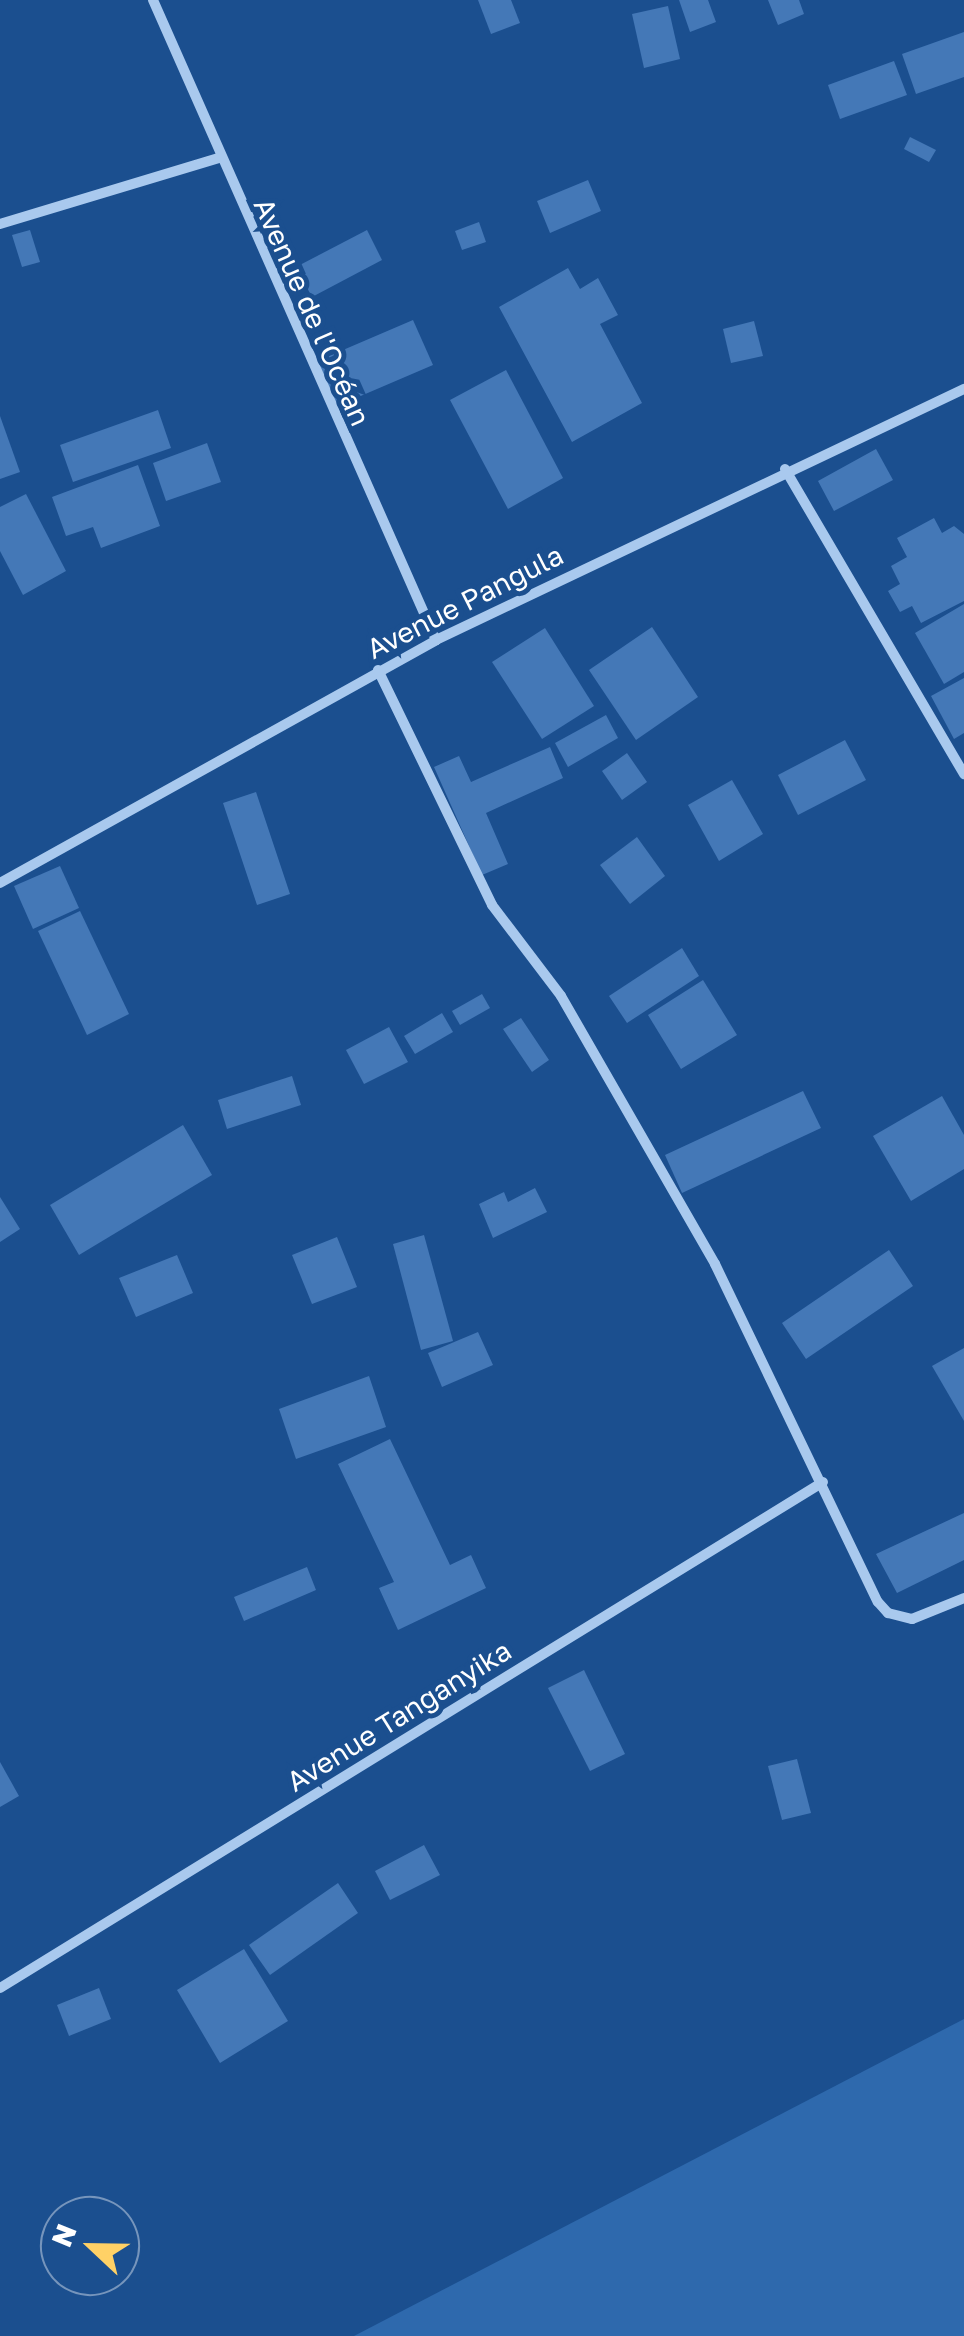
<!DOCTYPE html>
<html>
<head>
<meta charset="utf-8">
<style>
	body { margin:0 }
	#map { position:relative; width:964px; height:2336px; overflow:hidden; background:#1b4f8f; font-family:"Golos Text",sans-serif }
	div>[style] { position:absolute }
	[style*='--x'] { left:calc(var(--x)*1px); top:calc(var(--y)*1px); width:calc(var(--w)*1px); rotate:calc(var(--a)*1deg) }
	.green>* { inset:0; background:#2e69ad }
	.building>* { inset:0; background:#4478b7 }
	.street>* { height:10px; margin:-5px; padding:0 5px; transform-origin:5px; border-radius:5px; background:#a9c9ee }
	span { translate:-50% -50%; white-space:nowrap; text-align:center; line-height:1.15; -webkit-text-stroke:10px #1b4f8f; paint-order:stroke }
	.street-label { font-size:28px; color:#fff }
	.north { position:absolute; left:40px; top:2196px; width:100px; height:100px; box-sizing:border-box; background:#1b4f8f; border:2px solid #7695bc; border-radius:50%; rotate:292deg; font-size:28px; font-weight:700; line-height:40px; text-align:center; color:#fff }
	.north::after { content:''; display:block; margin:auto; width:35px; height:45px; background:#ffd166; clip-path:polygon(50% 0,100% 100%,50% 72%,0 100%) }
</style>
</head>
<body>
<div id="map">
	<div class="green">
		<div style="clip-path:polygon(964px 2019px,964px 2336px,354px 2336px)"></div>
	</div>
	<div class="building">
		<div style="clip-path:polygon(478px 0,511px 0,520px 23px,491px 34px)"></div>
		<div style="clip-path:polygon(679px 0,708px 0,716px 22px,690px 32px)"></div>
		<div style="clip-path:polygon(768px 0,799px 0,804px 14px,778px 25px)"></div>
		<div style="clip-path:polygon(668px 6px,680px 59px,644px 68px,632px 14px)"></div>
		<div style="clip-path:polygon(964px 32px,964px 77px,916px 94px,902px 54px)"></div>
		<div style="clip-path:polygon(894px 61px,907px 95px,840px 119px,828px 85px)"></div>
		<div style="clip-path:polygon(910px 137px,936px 150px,929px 162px,904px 149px)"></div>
		<div style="clip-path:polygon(588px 180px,601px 211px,550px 233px,537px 201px)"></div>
		<div style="clip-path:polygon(479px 222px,486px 242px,462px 250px,455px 231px)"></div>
		<div style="clip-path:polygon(30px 230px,40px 262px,22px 267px,12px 235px)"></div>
		<div style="clip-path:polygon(367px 230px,382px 260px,312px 297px,296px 267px)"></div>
		<div style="clip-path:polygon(568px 268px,580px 289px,598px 278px,618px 315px,600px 324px,642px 403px,572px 442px,499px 307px)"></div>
		<div style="clip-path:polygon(413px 320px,433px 365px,335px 407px,315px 362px)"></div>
		<div style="clip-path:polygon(754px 321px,763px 356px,731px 363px,723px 329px)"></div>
		<div style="clip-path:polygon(506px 370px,563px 478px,508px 509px,450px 400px)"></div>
		<div style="clip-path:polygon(158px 410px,171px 448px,73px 482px,60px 445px)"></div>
		<div style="clip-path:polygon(0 416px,20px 472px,0 479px)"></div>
		<div style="clip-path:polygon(207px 443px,221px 482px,166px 501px,153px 463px)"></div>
		<div style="clip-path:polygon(876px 449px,893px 480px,834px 511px,818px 481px)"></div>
		<div style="clip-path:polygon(138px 465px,160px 526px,101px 548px,93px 527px,66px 536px,52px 497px)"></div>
		<div style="clip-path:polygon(26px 494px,66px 571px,23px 595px,0 551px,0 507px)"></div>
		<div style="clip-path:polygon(934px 518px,942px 533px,954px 526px,964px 534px,964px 601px,921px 623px,912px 606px,900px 612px,888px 591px,900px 584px,891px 566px,907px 557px,897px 538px)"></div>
		<div style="clip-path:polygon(964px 604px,964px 672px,944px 684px,915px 633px)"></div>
		<div style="clip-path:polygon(652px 627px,698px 697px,636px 740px,589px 670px)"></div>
		<div style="clip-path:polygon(545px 628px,594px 706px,542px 739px,492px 662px)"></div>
		<div style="clip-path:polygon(964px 678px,964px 733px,954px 739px,931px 696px)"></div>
		<div style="clip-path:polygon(606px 715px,618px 738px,568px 767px,555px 743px)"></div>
		<div style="clip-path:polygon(845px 740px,866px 780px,798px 815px,778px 775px)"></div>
		<div style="clip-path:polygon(550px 747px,563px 778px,486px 813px,508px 864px,482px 875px,434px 767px,459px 756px,471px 782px)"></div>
		<div style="clip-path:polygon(627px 753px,647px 782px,622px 800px,602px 771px)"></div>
		<div style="clip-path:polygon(732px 780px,763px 834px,719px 861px,688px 805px)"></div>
		<div style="clip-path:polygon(256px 792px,290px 894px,257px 905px,223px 803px)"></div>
		<div style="clip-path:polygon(637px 837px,665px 876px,630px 904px,600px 865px)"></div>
		<div style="clip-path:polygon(60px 866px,79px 908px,33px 929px,14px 886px)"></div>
		<div style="clip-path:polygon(80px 911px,129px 1014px,87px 1035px,38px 931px)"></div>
		<div style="clip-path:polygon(682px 948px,699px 976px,627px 1023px,609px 996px)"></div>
		<div style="clip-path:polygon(703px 980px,737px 1035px,681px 1069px,648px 1015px)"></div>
		<div style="clip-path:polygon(482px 994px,490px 1008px,460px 1025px,452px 1011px)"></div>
		<div style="clip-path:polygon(442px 1013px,453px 1032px,415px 1054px,404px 1036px)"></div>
		<div style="clip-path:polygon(521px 1018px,549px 1060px,532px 1072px,503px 1029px)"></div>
		<div style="clip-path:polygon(389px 1027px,408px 1062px,364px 1084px,346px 1050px)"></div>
		<div style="clip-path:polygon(292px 1076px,301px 1105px,227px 1129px,218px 1100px)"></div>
		<div style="clip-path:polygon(803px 1091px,821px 1128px,682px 1193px,665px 1155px)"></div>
		<div style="clip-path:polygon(942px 1096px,964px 1135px,964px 1169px,911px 1201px,873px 1136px)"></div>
		<div style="clip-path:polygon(183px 1125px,212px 1175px,79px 1255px,50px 1205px)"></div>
		<div style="clip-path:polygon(535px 1188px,547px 1212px,493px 1238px,479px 1204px,504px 1192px,508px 1202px)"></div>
		<div style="clip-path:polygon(0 1197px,20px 1229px,0 1242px)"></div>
		<div style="clip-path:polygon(424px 1235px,453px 1341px,421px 1350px,393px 1244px)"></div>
		<div style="clip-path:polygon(337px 1237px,357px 1287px,312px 1304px,292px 1255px)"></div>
		<div style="clip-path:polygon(889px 1250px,913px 1286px,806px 1359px,782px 1323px)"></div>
		<div style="clip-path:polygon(177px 1255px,193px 1293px,136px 1317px,119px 1278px)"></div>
		<div style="clip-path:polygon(478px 1332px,493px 1365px,442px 1387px,428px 1353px)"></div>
		<div style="clip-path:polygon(964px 1348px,964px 1421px,932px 1366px)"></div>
		<div style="clip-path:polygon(369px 1376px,386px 1427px,296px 1459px,279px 1409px)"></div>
		<div style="clip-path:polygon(390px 1439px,450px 1565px,471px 1555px,486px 1588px,398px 1630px,379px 1588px,394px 1582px,338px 1464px)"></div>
		<div style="clip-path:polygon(964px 1513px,964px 1560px,897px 1593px,876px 1554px)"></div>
		<div style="clip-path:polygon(307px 1567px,316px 1590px,244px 1621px,234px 1597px)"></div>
		<div style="clip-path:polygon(584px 1670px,625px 1754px,590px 1771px,548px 1688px)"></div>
		<div style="clip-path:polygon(797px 1759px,811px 1813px,782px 1820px,768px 1766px)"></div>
		<div style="clip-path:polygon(0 1762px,19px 1796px,0 1807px)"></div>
		<div style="clip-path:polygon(424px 1845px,440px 1875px,390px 1900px,375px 1871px)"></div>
		<div style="clip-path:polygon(338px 1883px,358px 1913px,270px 1975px,249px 1945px)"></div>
		<div style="clip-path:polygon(244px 1949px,288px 2021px,220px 2063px,177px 1990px)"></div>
		<div style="clip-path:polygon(99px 1988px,111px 2019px,69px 2036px,57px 2005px)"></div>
	</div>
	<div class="street">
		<div style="--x:153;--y:0;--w:700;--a:66.15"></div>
		<div style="--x:0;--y:224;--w:228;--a:-16.8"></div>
		<div style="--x:785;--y:469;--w:354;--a:59.6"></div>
		<div style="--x:378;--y:670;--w:261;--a:64.1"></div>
		<div style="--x:492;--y:905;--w:114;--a:52.8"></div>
		<div style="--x:561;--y:996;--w:309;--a:60.1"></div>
		<div style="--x:715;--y:1264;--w:375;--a:64.3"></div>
		<div style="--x:878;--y:1602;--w:15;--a:48"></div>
		<div style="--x:888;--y:1613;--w:25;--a:14"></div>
		<div style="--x:912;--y:1619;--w:56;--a:-22"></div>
		<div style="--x:0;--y:883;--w:499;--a:-29.1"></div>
		<div style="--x:436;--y:640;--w:585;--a:-25.43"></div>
		<div style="--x:0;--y:1988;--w:966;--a:-31.58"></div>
	</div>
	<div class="street-label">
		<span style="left:312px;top:312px;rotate:66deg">Avenue de l'Océan</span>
		<span style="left:465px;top:602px;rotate:-27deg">Avenue Pangula</span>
		<span style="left:399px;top:1716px;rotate:-32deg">Avenue Tanganyika</span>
	</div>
	<div class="north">N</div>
</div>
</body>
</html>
